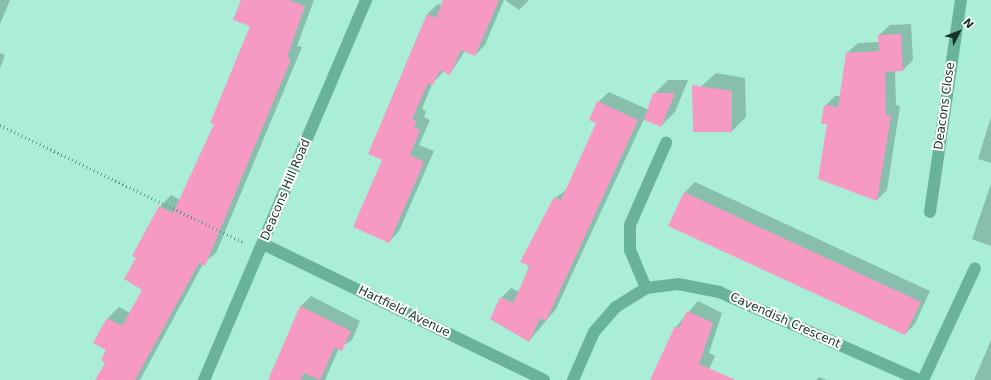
<!DOCTYPE html>
<html>
<head>
<meta charset="utf-8">
<style>
	body { margin:0 }
	#map { position:relative; width:991px; height:380px; overflow:hidden; background:#abeed7; font-family:"DejaVu Sans",sans-serif }
	div>[style] { position:absolute }
	[style*='--x'] { left:calc(var(--x)*1px); top:calc(var(--y)*1px); width:calc(var(--w)*1px); rotate:calc(var(--a)*1deg) }
	.shadow>* { inset:0; background:#0003 }
	.building>* { inset:0; background:#f69ac4 }
	.path>* { height:2.5px; margin-top:-1.25px; transform-origin:0; background:repeating-linear-gradient(90deg,#659686 0 1px,transparent 0 4px) }
	.minor>* { height:12px; margin:-6px; padding:0 6px; transform-origin:6px; border-radius:6px; background:#6ab39b }
	span { translate:-50% -50%; white-space:nowrap; text-align:center; line-height:1.15; -webkit-text-stroke:4px #fefefe; paint-order:stroke }
	.street-label { font-size:12px; color:#17332a }
	.north { position:absolute; left:939px; top:12px; width:40px; height:40px; -webkit-text-stroke:3px #fefefe; paint-order:stroke; rotate:48deg; font-size:11px; font-weight:700; line-height:16px; text-align:center; color:#17332a }
	.north::after { content:''; display:block; margin:auto; width:14px; height:18px; background:#17332a; clip-path:polygon(50% 0,100% 100%,50% 72%,0 100%) }
</style>
</head>
<body>
<div id="map">
	<div class="shadow">
		<div style="clip-path:polygon(0 0,10px 0,0 24px)"></div>
		<div style="clip-path:polygon(242px 0,314px 0,297px 46px,302px 47px,216px 253px,203px 264px,140px 380px,96px 380px,106px 362px,107px 350px,95px 343px,108px 318px,119px 307px,130px 313px,144px 289px,137px 257px,160px 207px,171px 195px,180px 200px,215px 124px,252px 26px)"></div>
		<div style="clip-path:polygon(444px 0,504px 0,485px 45px,475px 55px,465px 51px,450px 74px,444px 71px,432px 84px,422px 109px,426px 111px,424px 117px,430px 120px,419px 145px,434px 151px,399px 231px,389px 242px,383px 159px,369px 153px,427px 14px,438px 4px,442px 6px)"></div>
		<div style="clip-path:polygon(505px 0,529px 0,519px 10px)"></div>
		<div style="clip-path:polygon(911px 24px,913px 60px,903px 70px,895px 70px,896px 105px,900px 106px,887px 190px,877px 200px,828px 124px,825px 106px,835px 96px,841px 96px,847px 53px,858px 43px,880px 42px,879px 35px,890px 25px)"></div>
		<div style="clip-path:polygon(0 53px,5px 55px,0 68px)"></div>
		<div style="clip-path:polygon(716px 73px,745px 78px,746px 117px,732px 131px,694px 93px)"></div>
		<div style="clip-path:polygon(668px 80px,688px 80px,675px 112px,661px 126px,644px 119px,556px 309px,529px 341px,501px 298px,511px 288px,519px 292px,555px 198px,567px 189px,598px 122px,598px 102px,609px 92px,649px 110px,654px 94px)"></div>
		<div style="clip-path:polygon(991px 117px,991px 163px,978px 159px)"></div>
		<div style="clip-path:polygon(695px 182px,930px 291px,915px 324px,905px 334px,684px 193px)"></div>
		<div style="clip-path:polygon(991px 184px,991px 246px,972px 239px)"></div>
		<div style="clip-path:polygon(311px 296px,360px 321px,352px 340px,339px 348px,325px 380px,271px 380px,301px 306px)"></div>
		<div style="clip-path:polygon(698px 301px,722px 313px,709px 353px,715px 356px,704px 380px,651px 380px,676px 327px)"></div>
		<div style="clip-path:polygon(991px 340px,991px 380px,974px 380px)"></div>
		<div style="clip-path:polygon(819px 377px,827px 380px,816px 380px)"></div>
	</div>
	<div class="building">
		<div style="clip-path:polygon(241px 0,288px 0,305px 6px,287px 57px,291px 59px,205px 266px,199px 263px,135px 380px,95px 380px,105px 363px,101px 360px,106px 350px,93px 343px,107px 318px,122px 326px,142px 290px,124px 279px,136px 258px,132px 256px,159px 206px,173px 213px,214px 124px,210px 123px,250px 26px,233px 20px)"></div>
		<div style="clip-path:polygon(443px 0,499px 0,475px 56px,461px 50px,450px 75px,440px 70px,433px 85px,428px 83px,412px 119px,417px 121px,414px 127px,420px 130px,410px 155px,424px 162px,389px 243px,353px 227px,382px 160px,368px 154px,427px 14px,436px 18px)"></div>
		<div style="clip-path:polygon(901px 34px,903px 71px,885px 72px,886px 115px,891px 116px,877px 201px,818px 179px,827px 124px,821px 124px,824px 105px,838px 107px,846px 53px,879px 51px,878px 35px)"></div>
		<div style="clip-path:polygon(692px 85px,732px 91px,732px 132px,693px 132px)"></div>
		<div style="clip-path:polygon(653px 93px,675px 93px,661px 127px,644px 120px)"></div>
		<div style="clip-path:polygon(597px 101px,638px 120px,546px 321px,540px 318px,529px 342px,490px 319px,500px 297px,513px 303px,530px 266px,520px 262px,554px 197px,561px 200px,596px 123px,589px 120px)"></div>
		<div style="clip-path:polygon(684px 192px,921px 302px,905px 335px,668px 226px)"></div>
		<div style="clip-path:polygon(300px 306px,351px 331px,342px 351px,334px 348px,320px 380px,304px 373px,300px 380px,268px 380px)"></div>
		<div style="clip-path:polygon(687px 311px,713px 323px,699px 364px,736px 380px,650px 380px,675px 326px,679px 328px)"></div>
	</div>
	<div class="path">
		<div style="--x:0;--y:125;--w:270;--a:25.7"></div>
	</div>
	<div class="minor">
		<div style="--x:930;--y:212;--w:214;--a:-81.7"></div>
		<div style="--x:263;--y:244;--w:312;--a:25.8"></div>
		<div style="--x:646;--y:288;--w:32;--a:-7"></div>
		<div style="--x:678;--y:284;--w:42;--a:11"></div>
		<div style="--x:719;--y:292;--w:219;--a:23.7"></div>
		<div style="--x:204;--y:380;--w:413;--a:-66.9"></div>
		<div style="--x:573;--y:380;--w:52;--a:-66.4"></div>
		<div style="--x:594;--y:332;--w:33;--a:-49"></div>
		<div style="--x:616;--y:307;--w:36;--a:-32"></div>
		<div style="--x:646;--y:288;--w:41;--a:-112.8"></div>
		<div style="--x:630;--y:250;--w:25;--a:-90"></div>
		<div style="--x:630;--y:225;--w:90;--a:-66.3"></div>
		<div style="--x:923;--y:380;--w:123;--a:-65.1"></div>
	</div>
	<div class="street-label">
		<span style="left:945px;top:106px;rotate:-82deg">Deacons Close</span>
		<span style="left:286px;top:190px;rotate:-67deg">Deacons Hill Road</span>
		<span style="left:404px;top:312px;rotate:26deg">Hartfield Avenue</span>
		<span style="left:785px;top:321px;rotate:24deg">Cavendish Crescent</span>
	</div>
	<div class="north">N</div>
</div>
</body>
</html>
